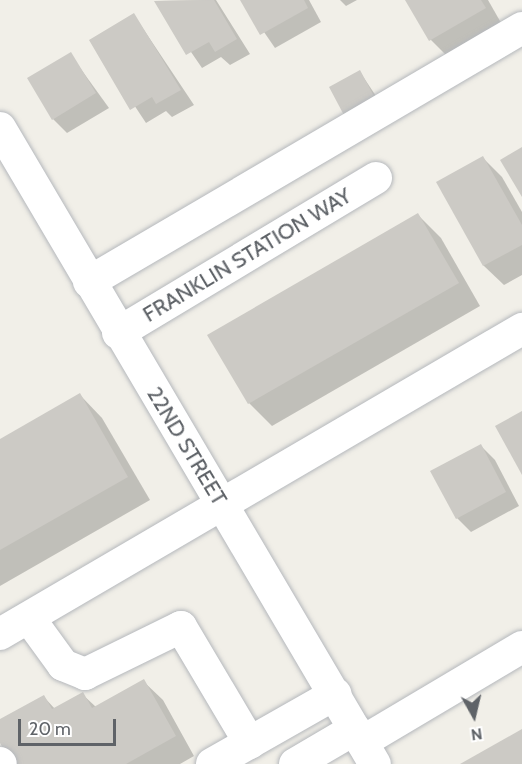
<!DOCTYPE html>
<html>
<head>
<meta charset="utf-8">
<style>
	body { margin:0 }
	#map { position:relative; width:522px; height:764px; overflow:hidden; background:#f1efe8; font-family:Cabin,sans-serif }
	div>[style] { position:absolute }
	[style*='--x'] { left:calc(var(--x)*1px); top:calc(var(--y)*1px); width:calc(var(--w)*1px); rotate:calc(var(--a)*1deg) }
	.shadow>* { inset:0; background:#0003 }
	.building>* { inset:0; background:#cccac5 }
	.roads { filter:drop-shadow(0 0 2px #b5b8bc) drop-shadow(0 0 2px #b5b8bc) }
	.minor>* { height:32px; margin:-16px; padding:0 16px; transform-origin:16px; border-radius:16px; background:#fff }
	span { translate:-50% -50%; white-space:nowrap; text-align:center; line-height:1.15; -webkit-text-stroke:6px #fff; paint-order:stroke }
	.street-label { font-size:22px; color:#5f6368 }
	.north { position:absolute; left:444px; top:686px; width:60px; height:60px; -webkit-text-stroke:4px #fff; paint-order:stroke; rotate:172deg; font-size:16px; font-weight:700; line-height:24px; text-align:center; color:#5f6368 }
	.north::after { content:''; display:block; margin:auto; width:21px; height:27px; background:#5f6368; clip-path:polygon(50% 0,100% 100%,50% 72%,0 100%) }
	.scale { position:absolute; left:18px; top:719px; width:98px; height:27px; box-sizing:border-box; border:3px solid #5f6368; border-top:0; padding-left:8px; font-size:18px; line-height:21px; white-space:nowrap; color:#5f6368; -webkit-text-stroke:4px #fff; paint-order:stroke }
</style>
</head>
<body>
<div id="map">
	<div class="shadow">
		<div style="clip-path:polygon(216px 0,250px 54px,230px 65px,221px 57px,202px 68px,156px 1px)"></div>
		<div style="clip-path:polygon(242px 0,309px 0,321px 22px,275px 48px)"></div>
		<div style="clip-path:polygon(340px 0,357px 0,346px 6px)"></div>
		<div style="clip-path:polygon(407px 0,488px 0,504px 28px,450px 59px,431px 40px)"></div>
		<div style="clip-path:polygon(134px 15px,194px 105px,172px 117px,166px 111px,146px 123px,91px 40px)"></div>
		<div style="clip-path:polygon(70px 54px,109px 108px,67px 133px,53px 119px)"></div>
		<div style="clip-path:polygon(360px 72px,390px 117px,362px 132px)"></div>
		<div style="clip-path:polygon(483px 158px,502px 177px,522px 212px,522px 275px,504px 285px,484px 266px,438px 183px)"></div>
		<div style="clip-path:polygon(418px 215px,441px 238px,480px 306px,272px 426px,249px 403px,209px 335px)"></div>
		<div style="clip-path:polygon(80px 395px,102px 418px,150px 500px,0 586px,0 441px)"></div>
		<div style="clip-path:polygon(481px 446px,495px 460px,519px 506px,471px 532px,457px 518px)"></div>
		<div style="clip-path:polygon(143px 681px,163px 700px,194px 756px,180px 764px,14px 764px,0 740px,0 721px,44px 697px,55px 709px,82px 694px,96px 707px)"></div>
	</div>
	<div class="building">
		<div style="clip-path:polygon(214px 0,237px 39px,215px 52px,209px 42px,186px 55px,154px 1px)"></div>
		<div style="clip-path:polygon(240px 0,304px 0,308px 8px,260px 35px)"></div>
		<div style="clip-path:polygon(405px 0,481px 0,486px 8px,429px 41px)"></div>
		<div style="clip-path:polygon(134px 13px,181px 90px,156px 104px,152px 97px,130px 110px,89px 40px)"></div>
		<div style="clip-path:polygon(71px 52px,96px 93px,52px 120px,27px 78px)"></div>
		<div style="clip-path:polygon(360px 70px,377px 102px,346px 119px,329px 87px)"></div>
		<div style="clip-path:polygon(522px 147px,522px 197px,500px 160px)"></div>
		<div style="clip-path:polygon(483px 156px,522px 225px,522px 245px,483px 266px,436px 182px)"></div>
		<div style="clip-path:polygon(418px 213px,459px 283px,248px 404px,207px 335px)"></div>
		<div style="clip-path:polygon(80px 393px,128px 477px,0 550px,0 439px)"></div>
		<div style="clip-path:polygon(522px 411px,522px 475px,495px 426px)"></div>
		<div style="clip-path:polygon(481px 444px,506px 492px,456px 519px,430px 471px)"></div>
		<div style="clip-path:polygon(144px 679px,176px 736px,126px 764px,12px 764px,0 743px,0 719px,44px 695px,52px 709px,83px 692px,92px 708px)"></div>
		<div style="clip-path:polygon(522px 729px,522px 764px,460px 764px)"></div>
	</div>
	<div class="roads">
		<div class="minor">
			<div style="--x:0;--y:128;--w:738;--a:59.48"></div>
			<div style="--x:89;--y:282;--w:502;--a:-30.4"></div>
			<div style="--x:118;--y:333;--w:301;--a:-31"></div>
			<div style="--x:29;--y:618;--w:58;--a:54.1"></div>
			<div style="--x:63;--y:665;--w:24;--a:22"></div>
			<div style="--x:85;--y:674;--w:107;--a:-26.1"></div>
			<div style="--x:181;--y:627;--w:135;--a:59.3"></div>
			<div style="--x:0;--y:634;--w:605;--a:-30.3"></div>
			<div style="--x:362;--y:742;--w:186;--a:-30.7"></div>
			<div style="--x:0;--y:763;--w:1;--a:45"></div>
			<div style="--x:212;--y:764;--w:142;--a:-29.6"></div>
			<div style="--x:295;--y:764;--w:69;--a:-30.3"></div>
		</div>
	</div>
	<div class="street-label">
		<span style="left:247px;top:255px;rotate:-31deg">FRANKLIN STATION WAY</span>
		<span style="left:187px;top:446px;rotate:59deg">22ND STREET</span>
	</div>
	<div class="north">N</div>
	<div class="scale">20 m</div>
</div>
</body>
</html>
